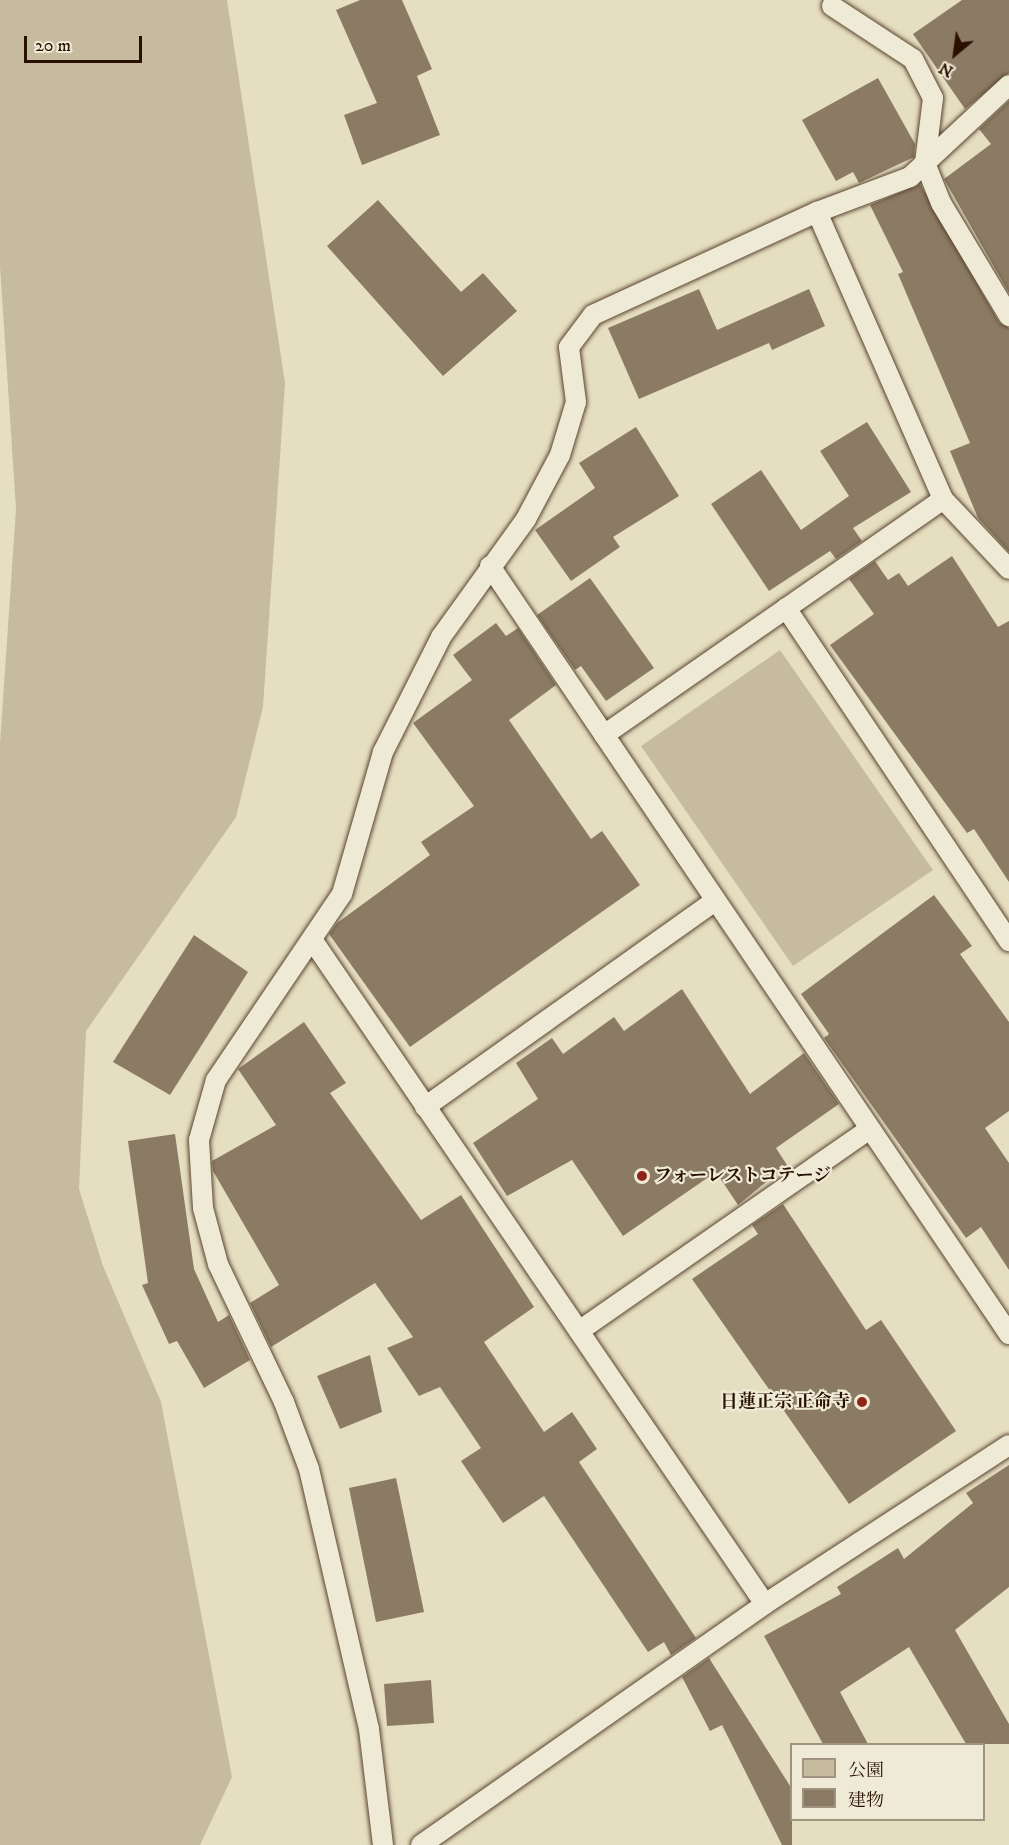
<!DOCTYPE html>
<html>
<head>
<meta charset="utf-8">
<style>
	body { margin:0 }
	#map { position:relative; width:1009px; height:1845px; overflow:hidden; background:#e6dec0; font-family:"IM FELL DW Pica","Noto Serif JP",serif }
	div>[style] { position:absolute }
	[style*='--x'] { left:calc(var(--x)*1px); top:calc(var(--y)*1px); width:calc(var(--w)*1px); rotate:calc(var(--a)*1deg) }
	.green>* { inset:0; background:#c6bb9f }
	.building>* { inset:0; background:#8c7b64 }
	.roads { filter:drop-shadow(0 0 2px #594430) drop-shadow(0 0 2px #594430) }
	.service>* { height:20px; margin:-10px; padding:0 10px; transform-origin:10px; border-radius:10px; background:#efead6 }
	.dots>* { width:16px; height:16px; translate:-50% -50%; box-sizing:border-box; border:3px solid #efead6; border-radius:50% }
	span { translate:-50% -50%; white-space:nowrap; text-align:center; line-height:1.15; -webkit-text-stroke:4.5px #efead6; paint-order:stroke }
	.poi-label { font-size:18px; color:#2a1000; font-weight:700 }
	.left { translate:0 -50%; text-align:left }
	.right { translate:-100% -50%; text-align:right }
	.legend { position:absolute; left:790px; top:1743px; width:195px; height:78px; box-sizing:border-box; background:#efead6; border:2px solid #a09380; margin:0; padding:8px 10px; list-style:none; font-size:18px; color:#2a1000 }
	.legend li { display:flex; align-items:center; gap:12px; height:30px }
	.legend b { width:30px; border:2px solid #a09380 }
	.north { position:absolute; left:925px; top:24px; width:60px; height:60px; -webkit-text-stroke:4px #efead6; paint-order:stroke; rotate:209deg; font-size:16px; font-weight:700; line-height:24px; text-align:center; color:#2a1000 }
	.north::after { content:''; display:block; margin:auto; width:21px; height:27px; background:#2a1000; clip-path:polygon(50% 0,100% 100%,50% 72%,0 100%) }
	.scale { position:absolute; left:24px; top:36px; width:118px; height:27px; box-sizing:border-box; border:3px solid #2a1000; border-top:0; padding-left:8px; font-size:18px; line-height:21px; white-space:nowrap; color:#2a1000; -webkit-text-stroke:4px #efead6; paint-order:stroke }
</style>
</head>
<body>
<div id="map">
	<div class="green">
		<div style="clip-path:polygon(0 0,227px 0,285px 383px,263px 707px,236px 817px,86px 1031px,79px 1189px,103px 1266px,161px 1402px,232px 1777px,200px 1845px,0 1845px,0 744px,16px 509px,0 266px)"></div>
		<div style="clip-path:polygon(780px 650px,933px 870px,793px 966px,641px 746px)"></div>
	</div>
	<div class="building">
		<div style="clip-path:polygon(360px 0,402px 0,432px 69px,417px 76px,440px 135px,362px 165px,344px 115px,377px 103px,336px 10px)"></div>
		<div style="clip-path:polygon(962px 0,1009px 0,1009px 73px,965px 109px,913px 34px)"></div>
		<div style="clip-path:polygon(878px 78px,915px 144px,914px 157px,859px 183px,853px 172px,836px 181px,802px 120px)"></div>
		<div style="clip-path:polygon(1009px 101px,1009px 293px,944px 179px,991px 144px,979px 129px)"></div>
		<div style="clip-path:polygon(920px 184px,999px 322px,1009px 328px,1009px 552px,978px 518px,950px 451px,970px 443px,898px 274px,903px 272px,870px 205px)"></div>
		<div style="clip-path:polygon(378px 200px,461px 292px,483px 273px,517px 311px,443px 376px,327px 246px)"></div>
		<div style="clip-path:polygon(699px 289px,717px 330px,809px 289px,825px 326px,772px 350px,769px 343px,639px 399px,608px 328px)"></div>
		<div style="clip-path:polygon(867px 422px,911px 492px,853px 528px,862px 541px,836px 559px,830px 551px,769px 591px,711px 504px,761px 470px,801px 530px,849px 496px,820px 451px)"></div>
		<div style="clip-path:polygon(636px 427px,679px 496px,613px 537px,620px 547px,571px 581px,535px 530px,595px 488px,579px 463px)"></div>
		<div style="clip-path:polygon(952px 556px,998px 627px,1009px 621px,1009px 882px,974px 829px,967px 833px,830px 645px,874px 614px,849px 579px,875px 561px,888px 580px,899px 573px,908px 586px)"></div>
		<div style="clip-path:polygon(590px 578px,654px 668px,606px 701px,581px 666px,575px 670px,537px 615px)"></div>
		<div style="clip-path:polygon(496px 623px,506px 636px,518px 628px,556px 685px,509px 720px,591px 839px,602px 831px,640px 885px,410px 1047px,329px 934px,337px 923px,430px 855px,421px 842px,474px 806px,413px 723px,472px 680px,453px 655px)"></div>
		<div style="clip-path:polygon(934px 895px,972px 946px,960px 954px,1009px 1022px,1009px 1111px,985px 1128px,1009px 1163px,1009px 1270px,981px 1227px,966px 1238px,824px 1038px,829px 1034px,801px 994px)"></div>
		<div style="clip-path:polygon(194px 935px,248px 972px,170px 1095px,113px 1062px)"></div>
		<div style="clip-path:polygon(682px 989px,750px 1094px,804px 1053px,839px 1104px,776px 1148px,787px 1165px,738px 1205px,716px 1172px,623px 1236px,572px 1160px,507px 1196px,473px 1143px,538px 1099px,516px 1063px,552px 1038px,563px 1054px,614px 1017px,624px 1031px)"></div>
		<div style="clip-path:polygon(304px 1022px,346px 1083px,330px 1093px,421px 1220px,461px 1195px,534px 1307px,484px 1342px,544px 1432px,572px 1412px,597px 1449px,579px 1462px,696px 1638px,671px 1655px,664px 1642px,648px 1652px,544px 1496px,503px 1523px,461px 1461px,481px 1448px,440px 1387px,419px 1396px,387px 1348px,413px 1337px,375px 1283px,271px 1347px,250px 1303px,279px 1285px,213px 1171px,212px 1161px,276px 1125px,238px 1069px)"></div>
		<div style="clip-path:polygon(175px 1134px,194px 1269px,218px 1322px,229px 1315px,250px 1360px,204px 1388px,177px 1341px,169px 1344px,142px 1285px,148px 1283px,128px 1141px)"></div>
		<div style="clip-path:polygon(783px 1204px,866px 1330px,881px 1320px,956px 1431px,849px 1504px,692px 1279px,758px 1234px,752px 1225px)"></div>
		<div style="clip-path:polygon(370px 1355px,382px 1412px,340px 1429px,317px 1376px)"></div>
		<div style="clip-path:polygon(1009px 1465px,1009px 1587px,955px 1630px,1009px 1724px,1009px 1744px,966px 1744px,909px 1647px,840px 1692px,868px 1744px,823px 1744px,764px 1636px,841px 1594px,837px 1587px,898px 1548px,904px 1559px,973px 1503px,966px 1493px)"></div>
		<div style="clip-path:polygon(396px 1478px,424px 1612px,376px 1622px,349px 1488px)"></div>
		<div style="clip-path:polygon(709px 1658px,792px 1789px,792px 1845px,782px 1845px,722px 1725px,710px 1731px,682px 1677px)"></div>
		<div style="clip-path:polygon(431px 1680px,434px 1723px,387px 1726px,384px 1684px)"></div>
	</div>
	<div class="roads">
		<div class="service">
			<div style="--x:832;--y:6;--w:97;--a:33.2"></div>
			<div style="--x:913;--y:59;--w:44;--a:62.9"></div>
			<div style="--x:933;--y:98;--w:65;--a:97"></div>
			<div style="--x:925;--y:163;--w:43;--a:68.2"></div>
			<div style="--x:941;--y:203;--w:132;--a:59"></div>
			<div style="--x:817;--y:212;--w:313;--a:66.3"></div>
			<div style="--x:943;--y:499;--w:96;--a:46.7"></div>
			<div style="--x:490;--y:566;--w:927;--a:55.95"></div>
			<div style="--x:786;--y:608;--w:401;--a:56.2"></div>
			<div style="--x:604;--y:735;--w:413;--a:-34.8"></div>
			<div style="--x:313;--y:941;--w:802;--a:55.72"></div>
			<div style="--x:425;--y:1107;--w:356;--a:-35.4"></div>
			<div style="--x:579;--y:1331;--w:352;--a:-34.8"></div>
			<div style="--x:383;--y:1845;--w:117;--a:-96.9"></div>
			<div style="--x:369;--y:1729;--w:267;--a:-103"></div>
			<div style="--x:309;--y:1469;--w:72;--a:-110.5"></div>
			<div style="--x:284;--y:1402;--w:153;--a:-115.6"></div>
			<div style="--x:218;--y:1264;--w:58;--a:-105"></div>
			<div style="--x:203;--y:1208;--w:68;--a:-93.4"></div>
			<div style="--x:199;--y:1140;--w:62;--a:-74.2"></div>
			<div style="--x:216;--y:1080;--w:225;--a:-55.9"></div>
			<div style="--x:342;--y:894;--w:148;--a:-73.9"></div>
			<div style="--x:383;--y:752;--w:129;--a:-63.2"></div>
			<div style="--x:441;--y:637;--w:145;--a:-54.2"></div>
			<div style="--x:526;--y:519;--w:72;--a:-62"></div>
			<div style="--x:560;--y:455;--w:55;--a:-73.2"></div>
			<div style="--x:576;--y:402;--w:55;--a:-97.3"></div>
			<div style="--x:569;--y:347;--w:40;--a:-53"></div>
			<div style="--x:593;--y:315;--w:247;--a:-24.7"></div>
			<div style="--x:817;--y:212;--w:99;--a:-20.6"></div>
			<div style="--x:910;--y:177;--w:135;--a:-42.9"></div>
			<div style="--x:421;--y:1845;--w:420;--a:-35"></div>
			<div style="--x:765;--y:1604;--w:291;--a:-33.1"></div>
		</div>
	</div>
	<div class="dots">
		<div style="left:642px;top:1176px;background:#8f2418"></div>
		<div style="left:862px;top:1402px;background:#8f2418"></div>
	</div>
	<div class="poi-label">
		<span class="left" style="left:654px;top:1176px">フォーレストコテージ</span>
		<span class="right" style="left:850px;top:1402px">日蓮正宗 正命寺</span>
	</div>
	<ul class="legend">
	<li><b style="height:16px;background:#c6bb9f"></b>公園</li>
	<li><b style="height:16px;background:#8c7b64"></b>建物</li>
	</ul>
	<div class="north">N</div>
	<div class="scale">20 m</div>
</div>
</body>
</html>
